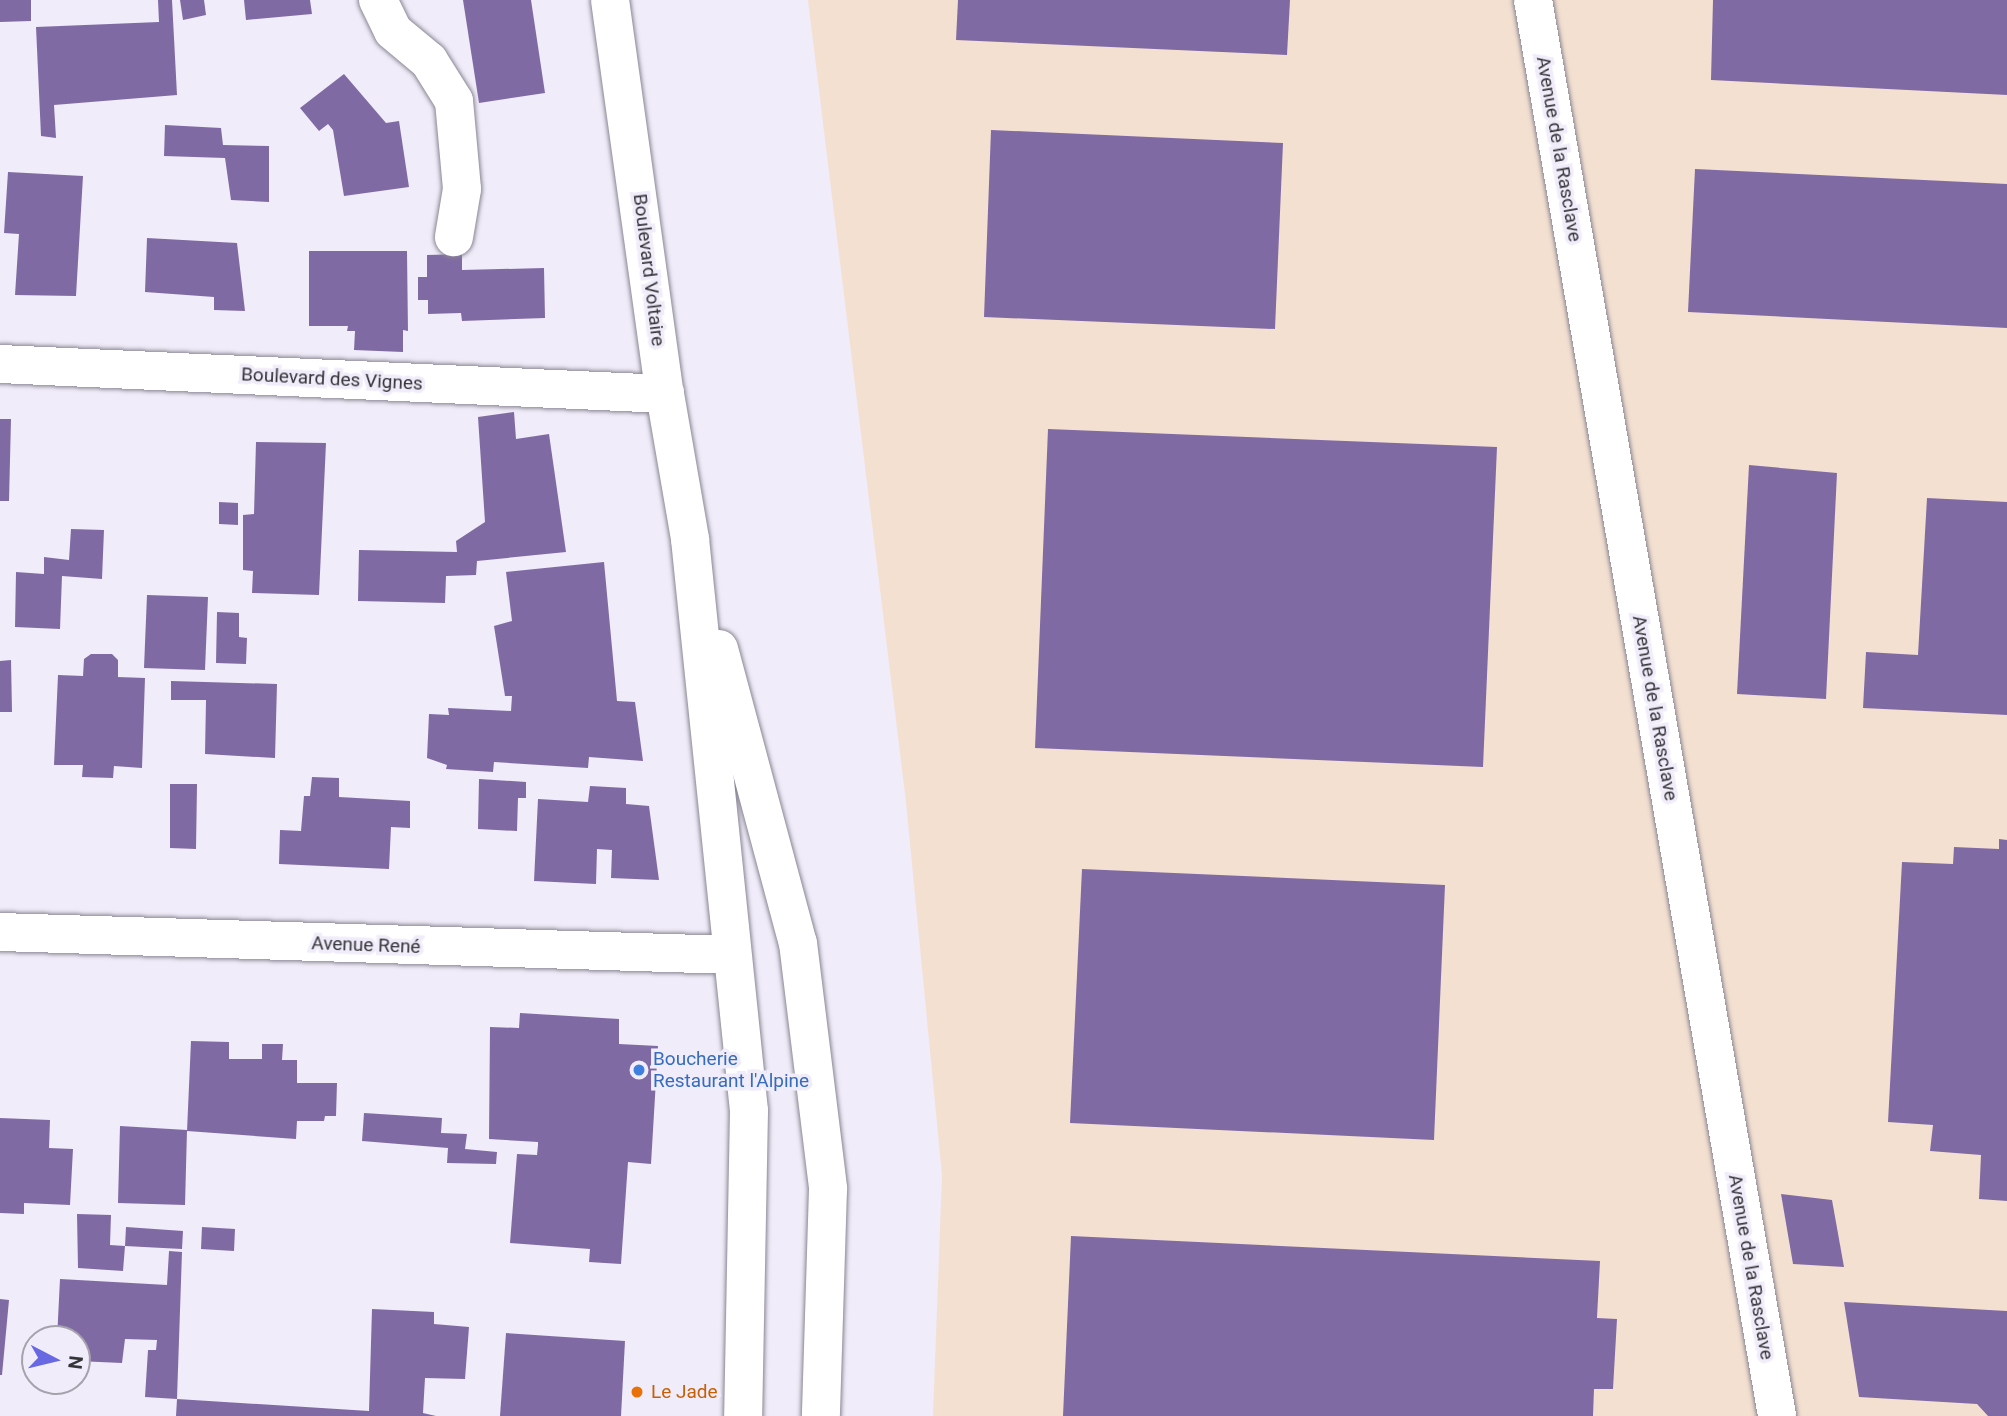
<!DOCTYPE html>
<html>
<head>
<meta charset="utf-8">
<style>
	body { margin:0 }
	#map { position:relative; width:2007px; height:1416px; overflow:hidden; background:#f0ecf9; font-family:Roboto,sans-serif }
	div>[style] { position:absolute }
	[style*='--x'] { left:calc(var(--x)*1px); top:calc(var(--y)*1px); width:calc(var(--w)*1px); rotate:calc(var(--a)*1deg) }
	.commercial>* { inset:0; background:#f4e0d1 }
	.building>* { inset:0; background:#806aa4 }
	.roads { filter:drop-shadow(0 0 2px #8a8693) drop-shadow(0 0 2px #8a8693) }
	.minor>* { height:38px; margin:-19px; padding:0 19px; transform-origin:19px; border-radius:19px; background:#fff }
	.major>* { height:38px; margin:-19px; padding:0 19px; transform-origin:19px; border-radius:19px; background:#fff }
	.dots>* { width:19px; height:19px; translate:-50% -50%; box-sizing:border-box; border:4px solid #f0ecf9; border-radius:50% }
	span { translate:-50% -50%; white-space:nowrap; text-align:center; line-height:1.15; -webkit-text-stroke:7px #f0ecf9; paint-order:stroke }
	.street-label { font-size:19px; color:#353439 }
	.shop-label { font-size:19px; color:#366cbe }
	.left { translate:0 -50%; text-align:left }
	.food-label { font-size:19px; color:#c56008 }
	.north { position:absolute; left:21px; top:1325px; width:70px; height:70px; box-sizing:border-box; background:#f0ecf9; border:2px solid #a5a2ac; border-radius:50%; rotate:97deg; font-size:19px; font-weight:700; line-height:28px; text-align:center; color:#353439 }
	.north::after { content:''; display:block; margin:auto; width:24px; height:32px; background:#6768e2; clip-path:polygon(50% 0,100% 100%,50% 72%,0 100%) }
</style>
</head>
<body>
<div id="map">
	<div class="commercial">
		<div style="clip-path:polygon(808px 0,2007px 0,2007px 1416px,933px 1416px,942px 1175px,906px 802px)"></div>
	</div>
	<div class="building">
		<div style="clip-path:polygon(0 0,31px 0,31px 21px,0 22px)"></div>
		<div style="clip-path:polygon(158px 0,172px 0,177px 95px,54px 105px,56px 138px,41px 136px,36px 27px,159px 22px)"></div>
		<div style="clip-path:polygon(180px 0,204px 0,206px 15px,183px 20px)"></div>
		<div style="clip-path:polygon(244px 0,310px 0,312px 14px,246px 20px)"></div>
		<div style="clip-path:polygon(463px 0,531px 0,545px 93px,479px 103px)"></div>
		<div style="clip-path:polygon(958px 0,1290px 0,1287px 55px,956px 40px)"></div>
		<div style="clip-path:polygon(1713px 0,2007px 0,2007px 95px,1711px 80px)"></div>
		<div style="clip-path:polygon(344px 74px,386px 123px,399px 121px,409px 187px,344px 196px,333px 130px,328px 124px,319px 131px,300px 108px)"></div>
		<div style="clip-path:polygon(165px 125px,221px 128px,223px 145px,269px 146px,269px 202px,231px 200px,225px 158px,164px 156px)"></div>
		<div style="clip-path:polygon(991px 130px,1283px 143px,1275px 329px,984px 317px)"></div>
		<div style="clip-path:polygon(1695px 169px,2007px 184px,2007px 328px,1688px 312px)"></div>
		<div style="clip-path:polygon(8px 172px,83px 176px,76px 296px,15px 295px,19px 234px,4px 233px)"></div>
		<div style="clip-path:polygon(147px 238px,237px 243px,245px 311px,214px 310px,214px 297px,145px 292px)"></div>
		<div style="clip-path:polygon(309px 251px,407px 251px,408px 331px,403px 330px,403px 352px,354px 350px,355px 331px,347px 331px,348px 326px,309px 326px)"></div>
		<div style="clip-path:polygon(462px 254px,462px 270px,544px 268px,545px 318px,462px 321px,461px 313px,428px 314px,428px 300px,418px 300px,418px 277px,427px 277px,427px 255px)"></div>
		<div style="clip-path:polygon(514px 412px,516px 439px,549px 434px,566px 552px,477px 561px,476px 575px,446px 576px,445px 603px,358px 601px,359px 550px,457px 552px,456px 541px,485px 522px,478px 417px)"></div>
		<div style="clip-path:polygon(0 419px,11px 419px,9px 501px,0 501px)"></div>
		<div style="clip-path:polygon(1048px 429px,1497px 447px,1483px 767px,1035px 748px)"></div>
		<div style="clip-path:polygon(256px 442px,326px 443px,319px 595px,252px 593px,253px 571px,243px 570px,243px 515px,254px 514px)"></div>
		<div style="clip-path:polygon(1749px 465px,1837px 473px,1826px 699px,1737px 694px)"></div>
		<div style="clip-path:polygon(1927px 498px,2007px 502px,2007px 715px,1863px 708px,1866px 652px,1918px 655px)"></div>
		<div style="clip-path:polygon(219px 502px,238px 503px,238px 525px,219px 524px)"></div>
		<div style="clip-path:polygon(71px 529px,104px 530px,102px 579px,62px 576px,60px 629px,15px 627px,16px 572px,44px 574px,44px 557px,69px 560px)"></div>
		<div style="clip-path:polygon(604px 562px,617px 701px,635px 702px,643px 761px,589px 757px,588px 768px,494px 762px,493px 772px,446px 769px,447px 765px,427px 758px,429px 714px,449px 715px,448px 708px,511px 711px,512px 696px,505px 696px,494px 626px,512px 621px,506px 572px)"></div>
		<div style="clip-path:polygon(147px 595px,208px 597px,205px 670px,144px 668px)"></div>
		<div style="clip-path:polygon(217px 612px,239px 613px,239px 637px,247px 638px,246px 664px,216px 663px)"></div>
		<div style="clip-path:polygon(91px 654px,112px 654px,118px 660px,118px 677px,145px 678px,142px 768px,114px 766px,113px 778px,82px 777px,83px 765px,54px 765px,58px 675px,83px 676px,84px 659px)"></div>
		<div style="clip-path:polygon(11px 660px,12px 712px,0 712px,0 661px)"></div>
		<div style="clip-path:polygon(171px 681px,277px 684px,275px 758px,205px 754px,206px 700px,171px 700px)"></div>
		<div style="clip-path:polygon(312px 777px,339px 778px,339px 797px,410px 801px,410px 828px,391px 827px,389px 869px,279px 864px,280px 830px,301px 831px,304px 796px,310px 796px)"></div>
		<div style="clip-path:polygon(479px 779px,526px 782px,526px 798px,518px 798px,517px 831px,478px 829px)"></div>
		<div style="clip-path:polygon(170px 784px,197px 784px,196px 849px,170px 848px)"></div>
		<div style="clip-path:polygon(590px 786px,626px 788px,626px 804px,649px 806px,659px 880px,611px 878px,612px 850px,597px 849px,596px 884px,534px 881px,538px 799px,588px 802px)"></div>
		<div style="clip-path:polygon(1999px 839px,2007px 840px,2007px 1201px,1979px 1199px,1981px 1155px,1930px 1151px,1933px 1125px,1888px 1122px,1902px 862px,1953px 864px,1954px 847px,1999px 849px)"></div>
		<div style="clip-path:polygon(1082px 869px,1445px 885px,1434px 1140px,1070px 1123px)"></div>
		<div style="clip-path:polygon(520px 1013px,619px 1019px,619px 1044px,658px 1046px,651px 1164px,628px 1162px,621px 1264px,589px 1262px,590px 1249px,510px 1243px,517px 1154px,537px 1155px,538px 1145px,538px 1142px,489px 1139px,490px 1027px,519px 1028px)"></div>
		<div style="clip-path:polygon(191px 1041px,229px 1042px,229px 1059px,262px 1059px,262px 1044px,283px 1044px,282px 1060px,297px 1060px,297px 1083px,337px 1083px,336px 1116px,325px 1116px,324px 1121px,297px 1121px,296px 1139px,187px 1131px)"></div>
		<div style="clip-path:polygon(364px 1113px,442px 1118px,441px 1133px,467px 1134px,465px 1149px,497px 1152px,496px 1164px,447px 1163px,448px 1148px,362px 1141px)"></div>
		<div style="clip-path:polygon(0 1118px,50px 1120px,49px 1148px,73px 1149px,70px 1205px,24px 1203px,24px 1214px,0 1213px)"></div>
		<div style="clip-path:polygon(120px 1126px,187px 1130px,185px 1205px,118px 1203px)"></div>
		<div style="clip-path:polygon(1781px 1194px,1832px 1200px,1844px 1267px,1793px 1264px)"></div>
		<div style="clip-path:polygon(77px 1214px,111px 1215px,110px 1245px,125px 1246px,126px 1227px,183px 1231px,182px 1249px,125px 1246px,123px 1271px,78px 1268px)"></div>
		<div style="clip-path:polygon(202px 1227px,235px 1229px,234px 1251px,201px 1249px)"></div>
		<div style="clip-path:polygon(1071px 1236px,1600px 1261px,1597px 1318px,1617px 1319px,1613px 1389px,1594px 1389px,1593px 1416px,1063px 1416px)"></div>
		<div style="clip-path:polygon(169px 1251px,182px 1252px,177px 1399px,145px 1397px,148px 1350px,156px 1350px,157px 1340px,125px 1339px,122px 1363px,77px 1361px,77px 1339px,57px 1339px,60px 1279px,167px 1285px)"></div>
		<div style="clip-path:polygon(0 1299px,9px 1300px,2px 1375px,0 1375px)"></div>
		<div style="clip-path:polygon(1844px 1302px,2007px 1311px,2007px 1416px,1988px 1416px,1977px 1404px,1859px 1397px)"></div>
		<div style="clip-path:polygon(372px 1309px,434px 1312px,434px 1324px,469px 1327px,465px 1379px,425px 1378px,423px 1413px,436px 1416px,176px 1416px,177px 1399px,369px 1411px)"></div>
		<div style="clip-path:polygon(506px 1333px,625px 1341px,621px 1416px,500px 1416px)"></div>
	</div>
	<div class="roads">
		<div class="minor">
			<div style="--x:378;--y:0;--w:34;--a:64"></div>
			<div style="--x:393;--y:31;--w:47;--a:39.8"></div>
			<div style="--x:429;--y:61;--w:47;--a:58"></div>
			<div style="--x:454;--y:101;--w:88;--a:84.8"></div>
			<div style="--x:462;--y:189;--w:49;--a:99.5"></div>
			<div style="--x:1533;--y:0;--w:1437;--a:80.22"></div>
			<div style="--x:0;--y:364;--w:666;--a:2.58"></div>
			<div style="--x:0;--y:932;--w:731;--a:1.8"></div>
		</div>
		<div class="major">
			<div style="--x:610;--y:0;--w:398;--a:82.1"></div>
			<div style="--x:665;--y:394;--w:147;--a:80.2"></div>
			<div style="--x:690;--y:539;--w:575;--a:84.11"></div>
			<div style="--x:749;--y:1111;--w:305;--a:91.1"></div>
			<div style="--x:719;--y:649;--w:304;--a:75"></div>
			<div style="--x:798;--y:943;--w:248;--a:83"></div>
			<div style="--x:828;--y:1189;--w:227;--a:91.8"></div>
		</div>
	</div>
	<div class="dots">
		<div style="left:639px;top:1070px;background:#3f7fe0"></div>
		<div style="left:637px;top:1392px;background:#e8710a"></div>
	</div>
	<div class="street-label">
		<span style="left:1559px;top:149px;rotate:80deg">Avenue de la Rasclave</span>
		<span style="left:649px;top:270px;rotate:83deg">Boulevard Voltaire</span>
		<span style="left:332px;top:379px;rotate:3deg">Boulevard des Vignes</span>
		<span style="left:1655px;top:708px;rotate:80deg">Avenue de la Rasclave</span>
		<span style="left:366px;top:945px;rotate:2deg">Avenue René</span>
		<span style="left:1751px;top:1267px;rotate:80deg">Avenue de la Rasclave</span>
	</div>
	<div class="shop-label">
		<span class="left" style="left:653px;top:1070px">Boucherie<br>Restaurant l'Alpine</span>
	</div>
	<div class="food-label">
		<span class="left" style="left:651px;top:1392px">Le Jade</span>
	</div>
	<div class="north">N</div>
</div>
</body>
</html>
